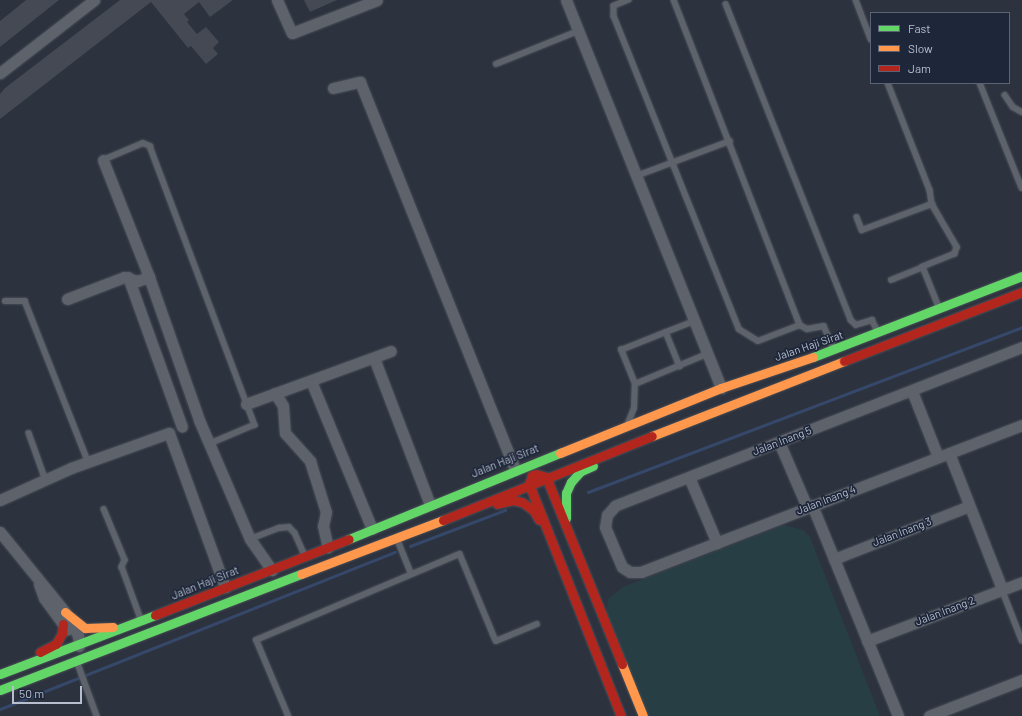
<!DOCTYPE html>
<html>
<head>
<meta charset="utf-8">
<style>
	body { margin:0 }
	#map { position:relative; width:1022px; height:716px; overflow:hidden; background:#2c323e; font-family:Barlow,sans-serif }
	div>[style] { position:absolute }
	[style*='--x'] { left:calc(var(--x)*1px); top:calc(var(--y)*1px); width:calc(var(--w)*1px); rotate:calc(var(--a)*1deg) }
	.green>* { inset:0; background:#283e45 }
	.stream>* { height:3px; margin:-1.5px; padding:0 1.5px; transform-origin:1.5px; border-radius:1.5px; background:#364869 }
	.building>* { inset:0; background:#444953 }
	.roads { filter:drop-shadow(0 0 1px #494e57) drop-shadow(0 0 1px #494e57) }
	.lane>* { height:5.5px; margin:-2.75px; padding:0 2.75px; transform-origin:2.75px; border-radius:2.75px; background:#5d626b }
	.street>* { height:11px; margin:-5.5px; padding:0 5.5px; transform-origin:5.5px; border-radius:5.5px; background:#5d626b }
	.fast>* { height:9px; margin:-4.5px; padding:0 4.5px; transform-origin:4.5px; border-radius:4.5px; background:#63d668 }
	.slow>* { height:9px; margin:-4.5px; padding:0 4.5px; transform-origin:4.5px; border-radius:4.5px; background:#ff974d }
	.jam>* { height:9px; margin:-4.5px; padding:0 4.5px; transform-origin:4.5px; border-radius:4.5px; background:#b3261e }
	span { translate:-50% -50%; white-space:nowrap; text-align:center; line-height:1.15; -webkit-text-stroke:3.5px #1e273a; paint-order:stroke }
	.street-label { font-size:11px; color:#b7bece }
	.legend { position:absolute; left:870px; top:12px; width:140px; height:72px; box-sizing:border-box; background:#1e273a; border:1px solid #5b6375; margin:0; padding:5px 7px; list-style:none; font-size:12px; color:#b7bece }
	.legend li { display:flex; align-items:center; gap:8px; height:20px }
	.legend b { width:20px; border:1px solid #5b6375 }
	.scale { position:absolute; left:12px; top:686px; width:70px; height:18px; box-sizing:border-box; border:2px solid #b7bece; border-top:0; padding-left:5px; font-size:12px; line-height:14px; white-space:nowrap; color:#b7bece; -webkit-text-stroke:3px #1e273a; paint-order:stroke }
</style>
</head>
<body>
<div id="map">
	<div class="green">
		<div style="clip-path:polygon(784px 525px,803px 530px,810px 537px,880px 716px,648px 716px,606px 615px,608px 599px,623px 587px)"></div>
	</div>
	<div class="stream">
		<div style="--x:588;--y:492;--w:464;--a:-20.8"></div>
		<div style="--x:410;--y:546;--w:102;--a:-20.8"></div>
		<div style="--x:0;--y:709;--w:425;--a:-21.7"></div>
	</div>
	<div class="building">
		<div style="clip-path:polygon(26px 0,59px 0,0 47px,0 21px)"></div>
		<div style="clip-path:polygon(120px 0,233px 0,210px 17px,199px 2px,184px 14px,189px 20px,187px 22px,197px 34px,206px 27px,219px 42px,213px 48px,218px 54px,206px 64px,191px 46px,188px 48px,151px 2px,0 119px,0 94px,5px 88px)"></div>
		<div style="clip-path:polygon(304px 0,337px 0,310px 12px)"></div>
	</div>
	<div class="roads">
		<div class="lane">
			<div style="--x:629;--y:0;--w:16;--a:158"></div>
			<div style="--x:614;--y:6;--w:10;--a:90"></div>
			<div style="--x:614;--y:16;--w:337;--a:68.2"></div>
			<div style="--x:739;--y:329;--w:22;--a:32"></div>
			<div style="--x:758;--y:341;--w:45;--a:-20.9"></div>
			<div style="--x:674;--y:0;--w:349;--a:68.8"></div>
			<div style="--x:800;--y:325;--w:8;--a:30"></div>
			<div style="--x:807;--y:329;--w:17;--a:-10"></div>
			<div style="--x:824;--y:326;--w:24;--a:66"></div>
			<div style="--x:856;--y:0;--w:42;--a:69"></div>
			<div style="--x:726;--y:4;--w:340;--a:68.4"></div>
			<div style="--x:851;--y:320;--w:7;--a:45"></div>
			<div style="--x:856;--y:325;--w:17;--a:-17"></div>
			<div style="--x:872;--y:320;--w:13;--a:61"></div>
			<div style="--x:496;--y:64;--w:88;--a:-21.9"></div>
			<div style="--x:888;--y:83;--w:115;--a:68.6"></div>
			<div style="--x:930;--y:190;--w:14;--a:82"></div>
			<div style="--x:980;--y:83;--w:113;--a:68.2"></div>
			<div style="--x:1005;--y:95;--w:14;--a:56"></div>
			<div style="--x:1013;--y:107;--w:10;--a:29"></div>
			<div style="--x:103;--y:160;--w:43;--a:-23"></div>
			<div style="--x:143;--y:143;--w:8;--a:23"></div>
			<div style="--x:150;--y:146;--w:298;--a:69.4"></div>
			<div style="--x:255;--y:425;--w:49;--a:157.1"></div>
			<div style="--x:636;--y:176;--w:100;--a:-20.4"></div>
			<div style="--x:857;--y:217;--w:14;--a:69"></div>
			<div style="--x:862;--y:230;--w:75;--a:-20.4"></div>
			<div style="--x:932;--y:204;--w:50;--a:59.8"></div>
			<div style="--x:957;--y:247;--w:7;--a:106"></div>
			<div style="--x:955;--y:254;--w:35;--a:158"></div>
			<div style="--x:923;--y:267;--w:43;--a:68.2"></div>
			<div style="--x:891;--y:280;--w:35;--a:-22"></div>
			<div style="--x:5;--y:301;--w:20;--a:0"></div>
			<div style="--x:25;--y:301;--w:172;--a:68.5"></div>
			<div style="--x:666;--y:332;--w:30;--a:-21"></div>
			<div style="--x:635;--y:384;--w:78;--a:-22.6"></div>
			<div style="--x:628;--y:423;--w:16;--a:-68"></div>
			<div style="--x:634;--y:408;--w:24;--a:-88"></div>
			<div style="--x:635;--y:384;--w:37;--a:-112"></div>
			<div style="--x:621;--y:350;--w:48;--a:-21.8"></div>
			<div style="--x:666;--y:332;--w:37;--a:68"></div>
			<div style="--x:29;--y:433;--w:48;--a:70.4"></div>
			<div style="--x:104;--y:509;--w:55;--a:67.6"></div>
			<div style="--x:125;--y:560;--w:8;--a:113"></div>
			<div style="--x:122;--y:567;--w:55;--a:69.9"></div>
			<div style="--x:397;--y:538;--w:38;--a:68"></div>
			<div style="--x:250;--y:539;--w:31;--a:-21"></div>
			<div style="--x:279;--y:528;--w:10;--a:-6"></div>
			<div style="--x:289;--y:527;--w:8;--a:45"></div>
			<div style="--x:295;--y:533;--w:24;--a:66"></div>
			<div style="--x:1002;--y:589;--w:55;--a:68.6"></div>
			<div style="--x:77;--y:661;--w:59;--a:70"></div>
			<div style="--x:288;--y:716;--w:82;--a:-112.8"></div>
			<div style="--x:256;--y:640;--w:221;--a:-22.9"></div>
			<div style="--x:460;--y:554;--w:94;--a:67.5"></div>
			<div style="--x:496;--y:641;--w:44;--a:-22.5"></div>
		</div>
		<div class="street">
			<div style="--x:277;--y:0;--w:36;--a:66"></div>
			<div style="--x:292;--y:33;--w:91;--a:-21.2"></div>
			<div style="--x:566;--y:0;--w:418;--a:68.2"></div>
			<div style="--x:0;--y:73;--w:119;--a:-37.8"></div>
			<div style="--x:333;--y:88;--w:28;--a:-13"></div>
			<div style="--x:360;--y:82;--w:418;--a:68.2"></div>
			<div style="--x:103;--y:160;--w:126;--a:68.5"></div>
			<div style="--x:149;--y:277;--w:151;--a:70.7"></div>
			<div style="--x:199;--y:420;--w:129;--a:66.8"></div>
			<div style="--x:250;--y:539;--w:38;--a:55"></div>
			<div style="--x:128;--y:277;--w:159;--a:70.2"></div>
			<div style="--x:67;--y:299;--w:61;--a:-21.1"></div>
			<div style="--x:124;--y:277;--w:14;--a:17"></div>
			<div style="--x:137;--y:281;--w:13;--a:-18"></div>
			<div style="--x:1022;--y:347;--w:437;--a:158.7"></div>
			<div style="--x:615;--y:506;--w:12;--a:132"></div>
			<div style="--x:607;--y:515;--w:12;--a:99"></div>
			<div style="--x:605;--y:527;--w:43;--a:67"></div>
			<div style="--x:622;--y:567;--w:9;--a:32"></div>
			<div style="--x:630;--y:572;--w:11;--a:0"></div>
			<div style="--x:641;--y:572;--w:408;--a:-21.1"></div>
			<div style="--x:374;--y:358;--w:157;--a:69.1"></div>
			<div style="--x:311;--y:381;--w:160;--a:67.6"></div>
			<div style="--x:912;--y:391;--w:71;--a:68.5"></div>
			<div style="--x:275;--y:393;--w:15;--a:58"></div>
			<div style="--x:283;--y:406;--w:27;--a:86"></div>
			<div style="--x:285;--y:433;--w:38;--a:48"></div>
			<div style="--x:310;--y:461;--w:53;--a:72.6"></div>
			<div style="--x:326;--y:512;--w:14;--a:102"></div>
			<div style="--x:323;--y:526;--w:22;--a:77"></div>
			<div style="--x:246;--y:404;--w:154;--a:-20.1"></div>
			<div style="--x:779;--y:442;--w:71;--a:66.7"></div>
			<div style="--x:949;--y:453;--w:146;--a:68.7"></div>
			<div style="--x:689;--y:477;--w:72;--a:67"></div>
			<div style="--x:0;--y:500;--w:78;--a:-24.3"></div>
			<div style="--x:71;--y:468;--w:104;--a:-19.7"></div>
			<div style="--x:169;--y:433;--w:164;--a:70"></div>
			<div style="--x:812;--y:505;--w:228;--a:67.8"></div>
			<div style="--x:0;--y:532;--w:103;--a:50.9"></div>
			<div style="--x:65;--y:612;--w:26;--a:61"></div>
			<div style="--x:78;--y:635;--w:11;--a:85"></div>
			<div style="--x:834;--y:559;--w:145;--a:-21.4"></div>
			<div style="--x:39;--y:584;--w:15;--a:70"></div>
			<div style="--x:44;--y:598;--w:39;--a:54"></div>
			<div style="--x:867;--y:641;--w:166;--a:-20.8"></div>
			<div style="--x:929;--y:716;--w:100;--a:-21.2"></div>
		</div>
		<div class="fast">
			<div style="--x:813;--y:357;--w:224;--a:-21.2"></div>
			<div style="--x:566;--y:518;--w:25;--a:-90"></div>
			<div style="--x:566;--y:493;--w:12;--a:-66"></div>
			<div style="--x:571;--y:482;--w:15;--a:-48"></div>
			<div style="--x:581;--y:471;--w:13;--a:-23"></div>
			<div style="--x:349;--y:539;--w:228;--a:-22.2"></div>
			<div style="--x:0;--y:674;--w:166;--a:-20.8"></div>
			<div style="--x:0;--y:690;--w:323;--a:-21.1"></div>
		</div>
		<div class="slow">
			<div style="--x:652;--y:436;--w:206;--a:-21.3"></div>
			<div style="--x:560;--y:453;--w:174;--a:-22"></div>
			<div style="--x:721;--y:388;--w:97;--a:-18.6"></div>
			<div style="--x:301;--y:574;--w:152;--a:-20.8"></div>
			<div style="--x:65;--y:612;--w:26;--a:39"></div>
			<div style="--x:85;--y:628;--w:28;--a:-2"></div>
			<div style="--x:622;--y:664;--w:56;--a:68"></div>
		</div>
		<div class="jam">
			<div style="--x:844;--y:361;--w:191;--a:-21.2"></div>
			<div style="--x:536;--y:474;--w:10;--a:17"></div>
			<div style="--x:546;--y:477;--w:202;--a:67.9"></div>
			<div style="--x:532;--y:475;--w:9;--a:108"></div>
			<div style="--x:529;--y:484;--w:250;--a:68.4"></div>
			<div style="--x:497;--y:504;--w:16;--a:-14"></div>
			<div style="--x:513;--y:500;--w:9;--a:13"></div>
			<div style="--x:522;--y:502;--w:15;--a:37"></div>
			<div style="--x:534;--y:511;--w:10;--a:61"></div>
			<div style="--x:443;--y:520;--w:225;--a:-21.9"></div>
			<div style="--x:155;--y:615;--w:208;--a:-21.4"></div>
			<div style="--x:40;--y:652;--w:18;--a:-27"></div>
			<div style="--x:56;--y:644;--w:13;--a:-61"></div>
			<div style="--x:62;--y:633;--w:9;--a:-84"></div>
		</div>
	</div>
	<div class="street-label">
		<span style="left:809px;top:346px;rotate:-19deg">Jalan Haji Sirat</span>
		<span style="left:782px;top:441px;rotate:-21deg">Jalan Inang 5</span>
		<span style="left:505px;top:461px;rotate:-22deg">Jalan Haji Sirat</span>
		<span style="left:826px;top:500px;rotate:-21deg">Jalan Inang 4</span>
		<span style="left:902px;top:532px;rotate:-21deg">Jalan Inang 3</span>
		<span style="left:205px;top:583px;rotate:-22deg">Jalan Haji Sirat</span>
		<span style="left:945px;top:611px;rotate:-21deg">Jalan Inang 2</span>
	</div>
	<ul class="legend">
	<li><b style="height:5px;background:#63d668"></b>Fast</li>
	<li><b style="height:5px;background:#ff974d"></b>Slow</li>
	<li><b style="height:5px;background:#b3261e"></b>Jam</li>
	</ul>
	<div class="scale">50 m</div>
</div>
</body>
</html>
